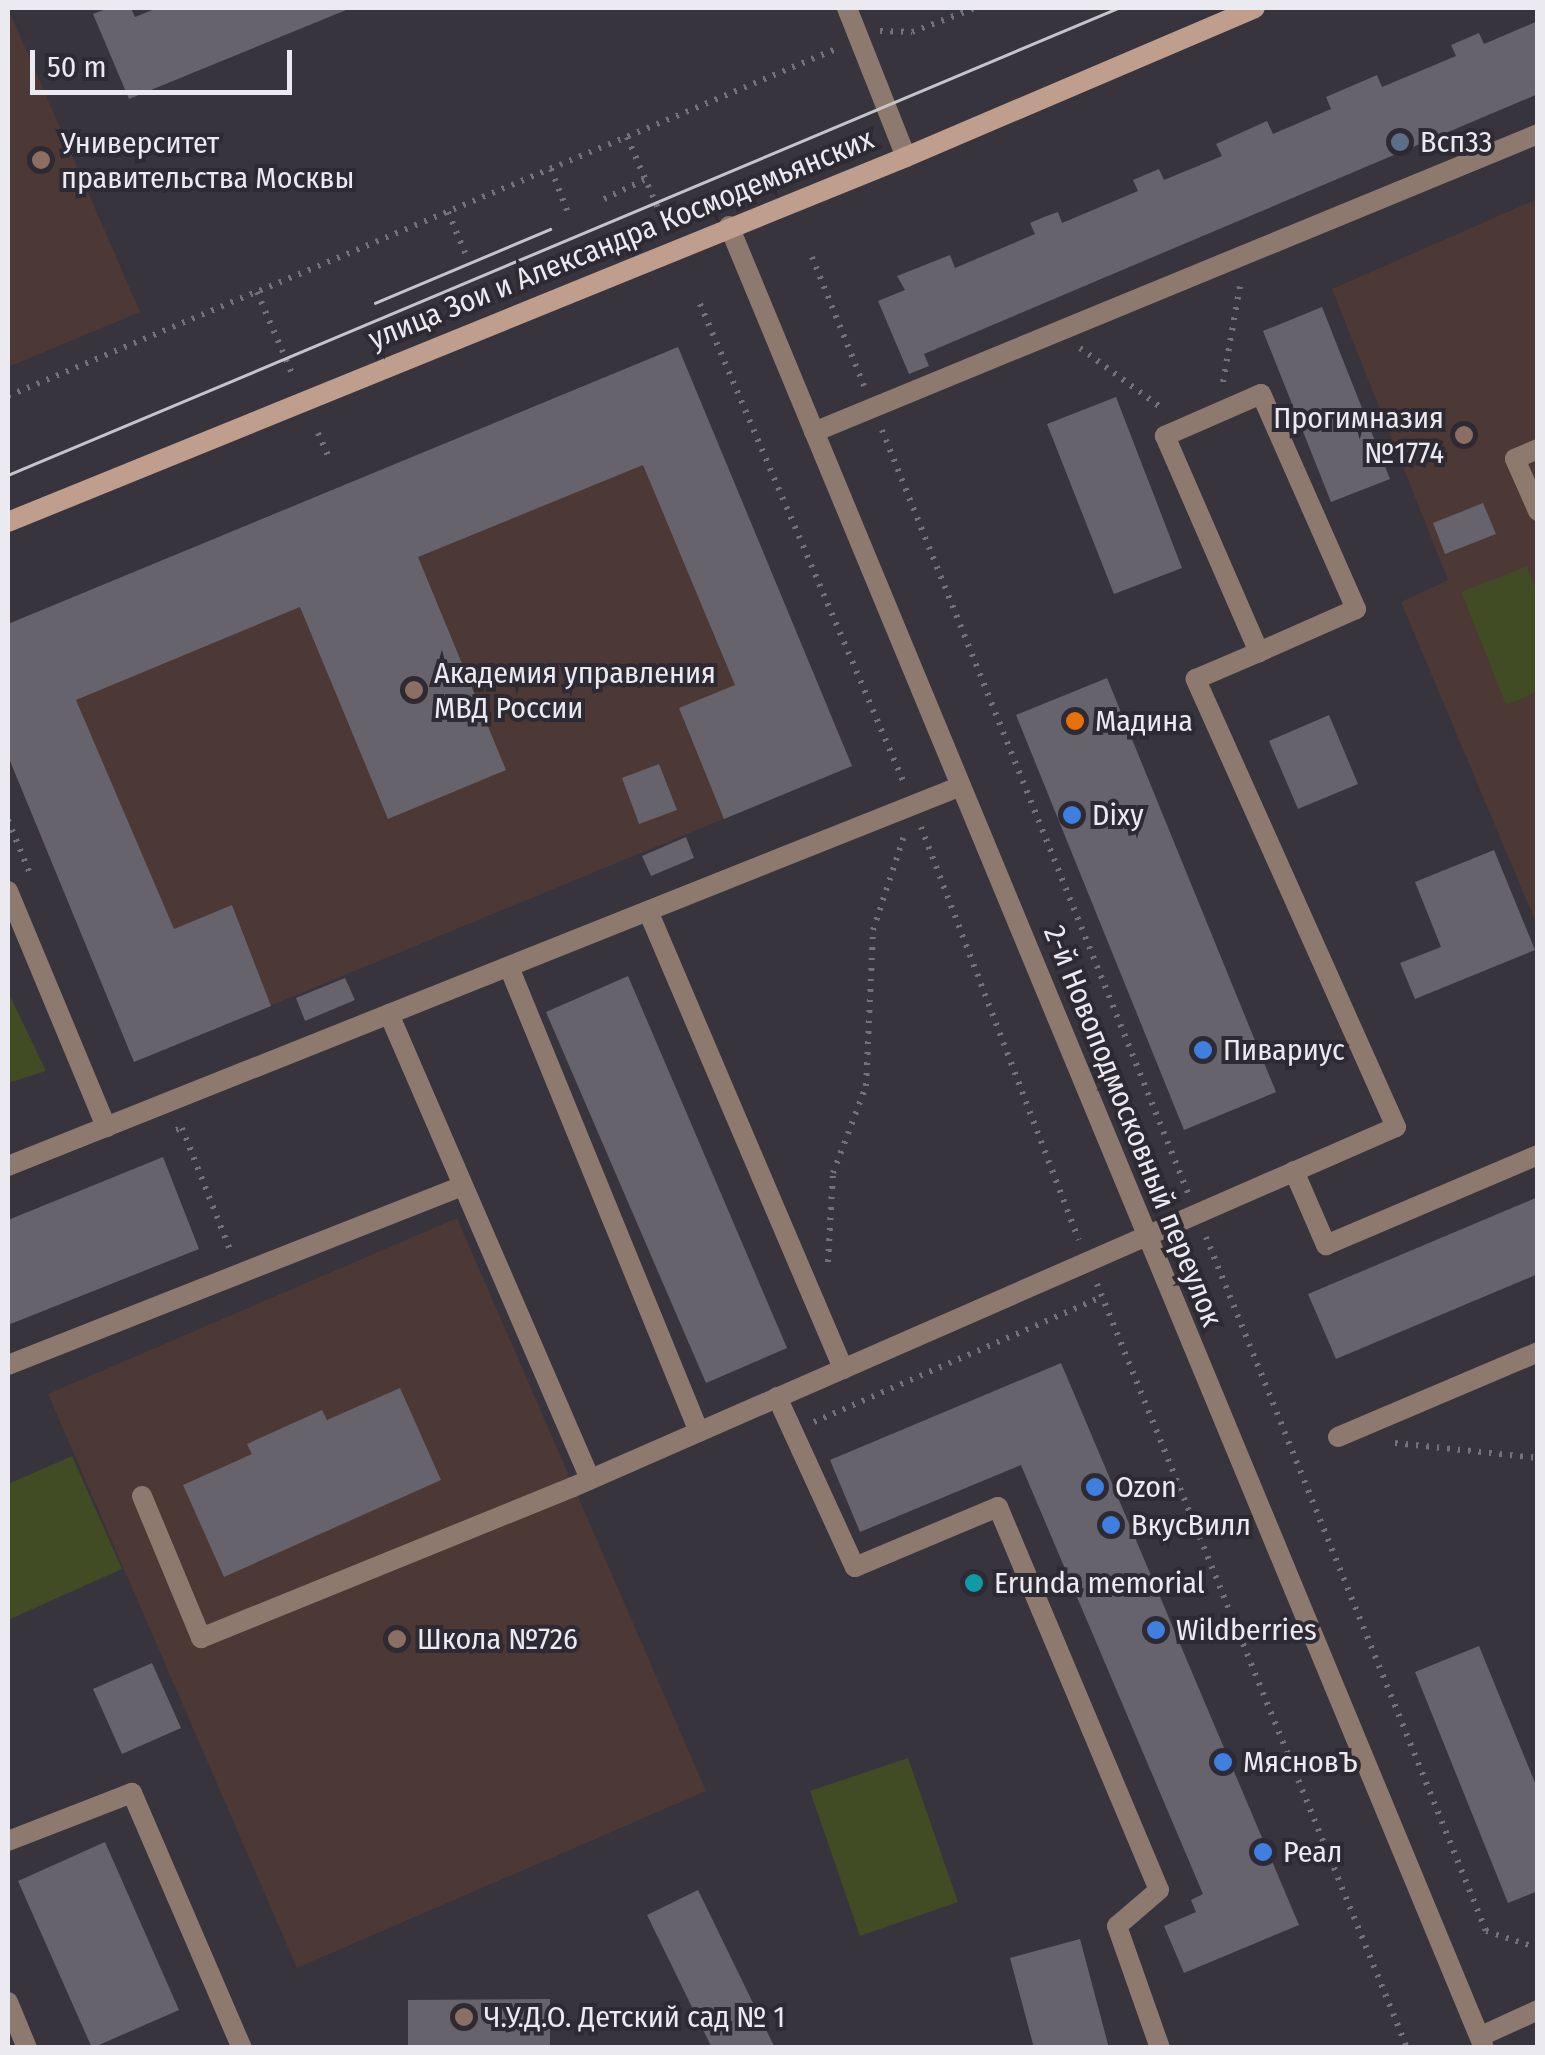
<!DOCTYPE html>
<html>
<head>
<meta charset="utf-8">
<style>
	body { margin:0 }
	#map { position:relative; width:1545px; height:2055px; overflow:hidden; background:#37343e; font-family:"Fira Sans Condensed",sans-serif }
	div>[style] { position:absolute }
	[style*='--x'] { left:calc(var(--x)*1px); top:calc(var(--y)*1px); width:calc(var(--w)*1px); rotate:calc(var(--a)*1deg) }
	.education>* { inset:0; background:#4c3834 }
	.green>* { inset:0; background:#414b24 }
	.building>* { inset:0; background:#66636d }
	.path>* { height:6px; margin-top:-3px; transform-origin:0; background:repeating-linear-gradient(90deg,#737179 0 2.5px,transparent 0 10.5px) }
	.service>* { height:20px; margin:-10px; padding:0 10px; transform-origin:10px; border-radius:10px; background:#8e796f }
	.minor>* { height:20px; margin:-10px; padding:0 10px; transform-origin:10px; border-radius:10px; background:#8e796f }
	.tertiary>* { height:20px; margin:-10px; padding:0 10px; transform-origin:10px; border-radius:10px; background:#8e796f }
	.secondary>* { height:20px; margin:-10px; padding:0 10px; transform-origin:10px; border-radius:10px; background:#bf9e8e }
	.tram>* { height:2.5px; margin:-1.25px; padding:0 1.25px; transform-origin:1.25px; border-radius:1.25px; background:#c5c4ca }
	.dots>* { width:28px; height:28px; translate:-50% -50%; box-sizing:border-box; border:5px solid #2d2a33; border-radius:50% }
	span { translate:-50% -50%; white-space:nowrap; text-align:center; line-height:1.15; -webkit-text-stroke:8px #2d2a33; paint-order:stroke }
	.poi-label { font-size:30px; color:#ebeaf0 }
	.left { translate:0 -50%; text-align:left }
	.right { translate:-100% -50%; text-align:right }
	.street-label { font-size:30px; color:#ebeaf0 }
	.frame { position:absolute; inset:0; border:10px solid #ebeaf0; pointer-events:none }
	.scale { position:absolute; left:30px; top:50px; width:262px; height:45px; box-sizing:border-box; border:5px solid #ebeaf0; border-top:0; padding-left:12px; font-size:30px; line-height:35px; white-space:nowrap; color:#ebeaf0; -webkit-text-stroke:8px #2d2a33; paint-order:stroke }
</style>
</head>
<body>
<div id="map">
	<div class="education">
		<div style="clip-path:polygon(8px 8px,140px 312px,8px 367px)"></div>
		<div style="clip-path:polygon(1537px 199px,1537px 925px,1401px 602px,1448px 580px,1332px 289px)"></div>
		<div style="clip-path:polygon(678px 347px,852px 766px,134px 1062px,8px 756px,8px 624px)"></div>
		<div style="clip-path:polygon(457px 1218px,706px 1791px,297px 1968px,48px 1394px)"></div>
	</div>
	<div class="green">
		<div style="clip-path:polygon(1527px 566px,1537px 591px,1537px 692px,1506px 705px,1461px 592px)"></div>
		<div style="clip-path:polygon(8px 992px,46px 1071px,8px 1083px)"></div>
		<div style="clip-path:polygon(72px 1456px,122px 1569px,8px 1620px,8px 1484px)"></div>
		<div style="clip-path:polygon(908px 1758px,958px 1902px,860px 1936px,810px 1791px)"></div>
	</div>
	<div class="building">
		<div style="clip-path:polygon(109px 8px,131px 8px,135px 17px,157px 8px,351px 8px,129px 99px,93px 14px)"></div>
		<div style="clip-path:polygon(1538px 21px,1538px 94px,924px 354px,929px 366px,909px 374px,878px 301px,905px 290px,897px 276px,950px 255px,955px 268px,1035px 234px,1030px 223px,1044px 217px,1058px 212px,1062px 223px,1138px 191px,1133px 180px,1159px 169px,1164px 180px,1222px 156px,1216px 144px,1267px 121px,1273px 134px,1331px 109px,1326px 97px,1377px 75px,1382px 87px,1456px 56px,1451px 45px,1479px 33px,1484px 44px)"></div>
		<div style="clip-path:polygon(1322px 307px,1390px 479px,1331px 502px,1263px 331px)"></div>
		<div style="clip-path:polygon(678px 347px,852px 766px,724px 819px,679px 708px,735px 685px,643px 465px,418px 557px,506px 770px,388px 819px,300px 607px,76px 700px,174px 929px,232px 905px,271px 1006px,134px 1062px,8px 756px,8px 624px)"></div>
		<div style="clip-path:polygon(1116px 397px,1182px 568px,1114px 594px,1047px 424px)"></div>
		<div style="clip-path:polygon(1483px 503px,1496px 534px,1445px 554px,1433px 523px)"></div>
		<div style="clip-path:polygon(1107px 678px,1276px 1092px,1184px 1130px,1016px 715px)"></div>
		<div style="clip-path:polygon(1329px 715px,1358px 784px,1298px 809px,1269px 741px)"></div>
		<div style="clip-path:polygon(659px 764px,677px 810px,639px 824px,622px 778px)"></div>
		<div style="clip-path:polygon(686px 837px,694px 858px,651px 876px,642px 856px)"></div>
		<div style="clip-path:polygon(1494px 850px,1535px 950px,1415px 999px,1400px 963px,1441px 947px,1415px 882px)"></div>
		<div style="clip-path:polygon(628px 976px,787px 1348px,706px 1383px,546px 1012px)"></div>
		<div style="clip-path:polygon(345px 978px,355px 1000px,305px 1021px,296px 998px)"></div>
		<div style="clip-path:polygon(163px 1157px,199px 1249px,8px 1325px,8px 1220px)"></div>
		<div style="clip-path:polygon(1538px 1197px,1538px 1274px,1336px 1359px,1308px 1294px)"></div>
		<div style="clip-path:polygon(1061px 1363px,1299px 1925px,1184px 1973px,1164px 1926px,1196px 1912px,1191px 1900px,1203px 1894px,1021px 1465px,860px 1532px,830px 1460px)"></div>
		<div style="clip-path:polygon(400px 1388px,441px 1480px,224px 1577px,183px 1485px,252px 1454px,247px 1444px,322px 1410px,327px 1420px)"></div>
		<div style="clip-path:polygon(1479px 1646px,1538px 1790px,1538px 1891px,1508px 1903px,1415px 1672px)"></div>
		<div style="clip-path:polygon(152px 1663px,181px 1728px,122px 1754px,93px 1689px)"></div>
		<div style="clip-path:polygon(105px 1842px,179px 2010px,92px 2048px,18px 1881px)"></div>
		<div style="clip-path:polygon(698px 1890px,775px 2048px,712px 2048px,647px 1915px)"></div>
		<div style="clip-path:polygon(1080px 1939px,1109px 2048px,1034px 2048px,1010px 1958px)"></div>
		<div style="clip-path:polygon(550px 1999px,550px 2048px,408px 2048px,408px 2000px)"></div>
	</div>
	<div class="path">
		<div style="--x:880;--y:31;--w:32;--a:2"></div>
		<div style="--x:912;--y:32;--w:67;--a:-20.9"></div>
		<div style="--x:627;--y:137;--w:83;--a:66.5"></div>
		<div style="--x:551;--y:169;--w:47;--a:68.9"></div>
		<div style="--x:604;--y:199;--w:47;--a:-25.5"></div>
		<div style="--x:448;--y:212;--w:47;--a:67.3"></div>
		<div style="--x:812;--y:257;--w:139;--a:68"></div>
		<div style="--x:257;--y:292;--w:94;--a:66.7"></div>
		<div style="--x:700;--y:304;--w:521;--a:66.93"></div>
		<div style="--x:1080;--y:348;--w:103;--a:36.3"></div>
		<div style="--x:1223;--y:382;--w:97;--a:-80"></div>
		<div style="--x:8;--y:396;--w:898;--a:-22.74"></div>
		<div style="--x:882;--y:430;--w:822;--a:68.15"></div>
		<div style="--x:318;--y:433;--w:30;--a:66"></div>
		<div style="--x:8;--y:820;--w:58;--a:67.8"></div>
		<div style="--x:921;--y:827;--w:442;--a:69.1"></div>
		<div style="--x:176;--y:1130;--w:6;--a:-18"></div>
		<div style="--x:182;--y:1128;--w:131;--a:68.5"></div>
		<div style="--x:1206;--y:1237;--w:748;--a:68.03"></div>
		<div style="--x:1486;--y:1931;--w:55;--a:18.1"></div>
		<div style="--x:828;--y:1262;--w:89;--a:-86.8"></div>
		<div style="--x:833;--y:1173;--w:93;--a:-69.2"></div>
		<div style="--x:866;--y:1086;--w:156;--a:-87.4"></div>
		<div style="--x:873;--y:930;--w:99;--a:-71.7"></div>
		<div style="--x:1097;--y:1284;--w:824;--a:67.91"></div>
		<div style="--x:814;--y:1422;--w:314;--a:-23.5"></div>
		<div style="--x:1395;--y:1443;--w:144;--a:6"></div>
	</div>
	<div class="service">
		<div style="--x:814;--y:432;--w:783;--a:-22.37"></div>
		<div style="--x:1538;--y:449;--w:25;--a:157"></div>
		<div style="--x:1515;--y:459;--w:57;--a:66.1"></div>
		<div style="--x:8;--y:891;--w:256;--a:67.4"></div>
		<div style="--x:648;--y:911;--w:498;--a:66.9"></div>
		<div style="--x:509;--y:967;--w:502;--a:67.77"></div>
		<div style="--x:389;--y:1014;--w:507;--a:66.62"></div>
		<div style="--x:8;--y:1166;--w:1026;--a:-21.74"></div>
		<div style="--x:1294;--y:1171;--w:81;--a:66.6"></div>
		<div style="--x:1326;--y:1245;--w:230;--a:-23"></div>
		<div style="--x:8;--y:1365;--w:487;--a:-21.5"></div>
		<div style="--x:777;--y:1397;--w:187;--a:65.4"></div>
		<div style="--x:855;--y:1567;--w:155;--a:-22.8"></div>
		<div style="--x:998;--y:1507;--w:415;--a:67.2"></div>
		<div style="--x:1159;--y:1890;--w:55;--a:139.4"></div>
		<div style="--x:1117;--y:1926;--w:129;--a:70.6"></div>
		<div style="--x:1338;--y:1437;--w:217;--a:-23"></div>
		<div style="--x:142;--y:1496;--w:154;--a:67.4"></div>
		<div style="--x:201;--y:1638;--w:401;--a:-22.1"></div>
		<div style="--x:573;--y:1487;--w:898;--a:-23.63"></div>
		<div style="--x:1396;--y:1127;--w:491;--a:-114.1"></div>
		<div style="--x:1196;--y:679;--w:69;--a:-23.2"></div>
		<div style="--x:1259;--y:652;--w:106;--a:-23.9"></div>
		<div style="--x:1356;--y:609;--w:235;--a:-113.8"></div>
		<div style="--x:1261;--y:394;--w:105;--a:156.4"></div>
		<div style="--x:1165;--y:436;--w:236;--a:66.5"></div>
		<div style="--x:8;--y:1841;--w:133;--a:-21.2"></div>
		<div style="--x:132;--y:1793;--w:278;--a:66.7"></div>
		<div style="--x:8;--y:2002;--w:50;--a:67.6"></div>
	</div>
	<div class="minor">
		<div style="--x:847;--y:8;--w:160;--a:68.4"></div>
	</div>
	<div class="tertiary">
		<div style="--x:729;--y:226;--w:1972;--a:67.49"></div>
		<div style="--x:1481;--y:2036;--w:63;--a:-24.5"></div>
	</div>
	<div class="secondary">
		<div style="--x:8;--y:522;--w:969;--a:-22.12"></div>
		<div style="--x:906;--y:157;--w:379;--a:-23.1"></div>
	</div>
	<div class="tram">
		<div style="--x:375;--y:303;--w:190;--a:-22.9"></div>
		<div style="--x:8;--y:475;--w:1204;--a:-22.82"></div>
	</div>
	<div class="dots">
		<div style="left:1400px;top:142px;background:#5c6f8a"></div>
		<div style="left:41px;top:160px;background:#8d6e63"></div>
		<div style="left:1464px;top:435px;background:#8d6e63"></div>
		<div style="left:414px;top:690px;background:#8d6e63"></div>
		<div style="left:1075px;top:721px;background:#e8710a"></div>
		<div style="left:1072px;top:815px;background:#3f7fe0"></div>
		<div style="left:1203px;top:1050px;background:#3f7fe0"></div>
		<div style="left:1095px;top:1487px;background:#3f7fe0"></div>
		<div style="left:1111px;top:1525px;background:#3f7fe0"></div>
		<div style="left:974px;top:1583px;background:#0f9aa8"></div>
		<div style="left:1156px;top:1630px;background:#3f7fe0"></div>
		<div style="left:397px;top:1639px;background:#8d6e63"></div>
		<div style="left:1223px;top:1762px;background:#3f7fe0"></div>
		<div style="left:1263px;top:1852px;background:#3f7fe0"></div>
		<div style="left:464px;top:2017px;background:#8d6e63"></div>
	</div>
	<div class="poi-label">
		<span class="left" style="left:1420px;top:142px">Всп33</span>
		<span class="left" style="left:61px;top:160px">Университет<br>правительства Москвы</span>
		<span class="right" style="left:1444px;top:435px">Прогимназия<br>№1774</span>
		<span class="left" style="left:434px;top:690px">Академия управления<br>МВД России</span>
		<span class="left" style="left:1095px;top:721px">Мадина</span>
		<span class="left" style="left:1092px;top:815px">Dixy</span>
		<span class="left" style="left:1223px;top:1050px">Пивариус</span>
		<span class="left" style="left:1115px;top:1487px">Ozon</span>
		<span class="left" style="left:1131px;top:1525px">ВкусВилл</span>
		<span class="left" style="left:994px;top:1583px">Erunda memorial</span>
		<span class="left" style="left:1176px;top:1630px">Wildberries</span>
		<span class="left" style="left:417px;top:1639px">Школа №726</span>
		<span class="left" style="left:1243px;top:1762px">МясновЪ</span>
		<span class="left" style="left:1283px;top:1852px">Реал</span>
		<span class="left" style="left:484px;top:2017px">Ч.У.Д.О. Детский сад № 1</span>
	</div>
	<div class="street-label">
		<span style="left:621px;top:239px;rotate:-22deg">улица Зои и Александра Космодемьянских</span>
		<span style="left:1133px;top:1126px;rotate:68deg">2-й Новоподмосковный переулок</span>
	</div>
	<div class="frame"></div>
	<div class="scale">50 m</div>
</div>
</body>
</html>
